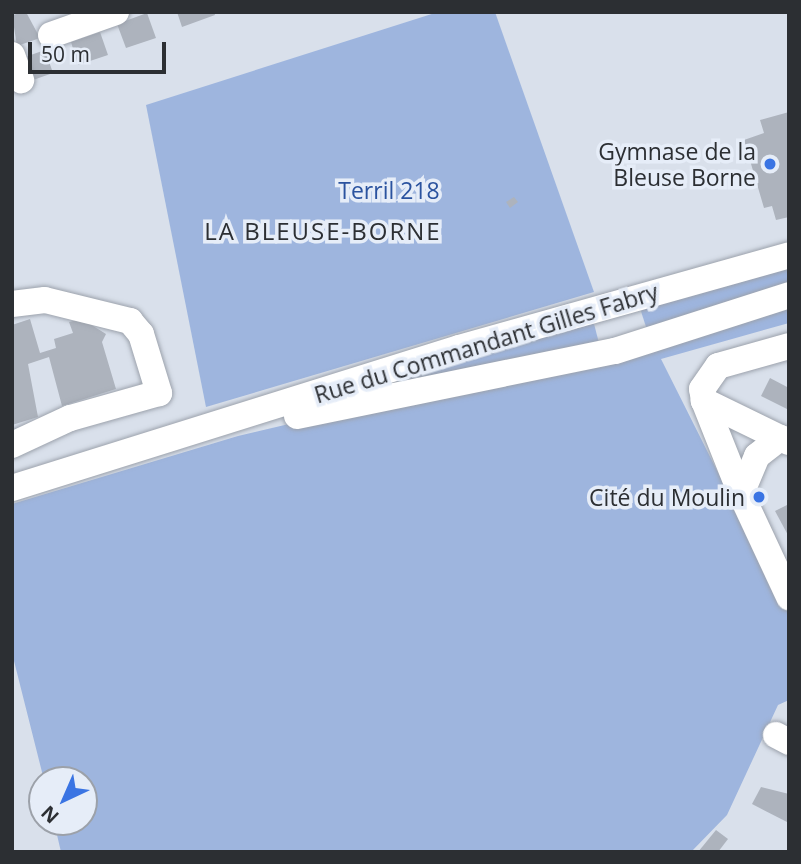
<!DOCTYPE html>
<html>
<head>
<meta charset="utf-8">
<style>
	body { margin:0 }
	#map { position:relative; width:801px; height:864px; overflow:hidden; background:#d9e0eb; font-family:"Open Sans",sans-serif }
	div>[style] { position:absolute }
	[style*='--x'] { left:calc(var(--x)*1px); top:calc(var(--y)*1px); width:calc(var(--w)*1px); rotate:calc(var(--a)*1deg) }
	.green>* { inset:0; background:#9eb5de }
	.building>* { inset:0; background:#adb3bd }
	.roads { filter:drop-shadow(0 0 2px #9ca2ac) drop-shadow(0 0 2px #9ca2ac) }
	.minor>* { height:26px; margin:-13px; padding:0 13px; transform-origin:13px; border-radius:13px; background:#fff }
	.dots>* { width:19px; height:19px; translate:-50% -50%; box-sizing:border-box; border:4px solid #e6edf8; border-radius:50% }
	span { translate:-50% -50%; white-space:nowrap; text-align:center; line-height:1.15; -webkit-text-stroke:7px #e6edf8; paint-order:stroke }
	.poi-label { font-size:23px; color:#2c2f33 }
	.right { translate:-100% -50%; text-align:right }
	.park-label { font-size:23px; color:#2b539f }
	.street-label { font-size:23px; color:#2c2f33 }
	.neighbourhood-label { font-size:24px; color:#2c2f33; letter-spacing:2px }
	.frame { position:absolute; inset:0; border:14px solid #2c2f33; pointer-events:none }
	.north { position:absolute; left:28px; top:766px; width:70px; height:70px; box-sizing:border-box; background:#e6edf8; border:2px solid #9ca1a9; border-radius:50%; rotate:224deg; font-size:19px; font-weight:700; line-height:28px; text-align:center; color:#2c2f33 }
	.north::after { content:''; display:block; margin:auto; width:24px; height:32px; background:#3a74e3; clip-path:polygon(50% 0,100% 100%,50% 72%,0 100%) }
	.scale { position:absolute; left:28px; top:42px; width:138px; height:32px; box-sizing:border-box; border:4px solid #2c2f33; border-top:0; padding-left:9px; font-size:21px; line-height:24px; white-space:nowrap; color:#2c2f33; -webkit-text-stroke:5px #e6edf8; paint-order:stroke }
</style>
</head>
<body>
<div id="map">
	<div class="green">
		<div style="clip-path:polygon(438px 12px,495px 12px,594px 292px,206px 407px,146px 105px)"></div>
		<div style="clip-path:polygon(789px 262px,789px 288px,648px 333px,638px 302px)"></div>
		<div style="clip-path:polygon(789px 306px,789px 323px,661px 359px,789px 614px,789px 700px,778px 705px,727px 815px,691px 852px,61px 852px,54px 822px,84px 822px,84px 780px,44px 780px,12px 653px,12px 504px,238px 436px)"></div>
		<div style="clip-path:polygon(592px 316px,600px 347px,367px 392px,364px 383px)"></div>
	</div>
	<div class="building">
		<div style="clip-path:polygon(26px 12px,40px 38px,17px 46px,12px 15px)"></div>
		<div style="clip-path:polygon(177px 12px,214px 12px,215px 15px,182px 27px)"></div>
		<div style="clip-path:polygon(147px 13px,156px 38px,126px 48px,117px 24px)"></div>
		<div style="clip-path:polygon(100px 32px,108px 55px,78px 65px,71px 42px)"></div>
		<div style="clip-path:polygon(45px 50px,53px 73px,33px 80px,25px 57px)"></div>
		<div style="clip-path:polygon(789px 112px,789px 217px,776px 220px,772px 206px,764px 208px,744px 140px,764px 133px,760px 120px)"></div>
		<div style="clip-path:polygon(514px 197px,518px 202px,510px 208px,506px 202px)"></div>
		<div style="clip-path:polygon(30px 319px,40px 353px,56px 348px,54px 339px,73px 333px,69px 322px,82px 319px,106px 334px,102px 342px,116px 389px,62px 406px,49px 357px,28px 364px,38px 417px,12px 425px,12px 325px)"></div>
		<div style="clip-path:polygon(770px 378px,789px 388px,789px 410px,761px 396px)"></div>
		<div style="clip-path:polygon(789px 504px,789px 537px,775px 511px)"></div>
		<div style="clip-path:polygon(761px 787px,789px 794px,789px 823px,752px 804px)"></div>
		<div style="clip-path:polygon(716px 830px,728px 839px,718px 852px,698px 852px)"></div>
	</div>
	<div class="roads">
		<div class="minor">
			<div style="--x:51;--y:35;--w:69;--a:-19.5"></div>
			<div style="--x:12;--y:55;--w:27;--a:70"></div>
			<div style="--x:12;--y:304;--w:33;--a:-7"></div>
			<div style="--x:45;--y:300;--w:88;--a:13.9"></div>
			<div style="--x:130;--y:321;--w:17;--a:50"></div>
			<div style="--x:141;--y:334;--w:62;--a:73"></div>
			<div style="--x:159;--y:393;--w:92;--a:164.3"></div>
			<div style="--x:70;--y:418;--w:64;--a:155"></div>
			<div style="--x:704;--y:401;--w:100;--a:68.3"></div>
			<div style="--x:297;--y:416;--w:325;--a:-11.6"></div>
			<div style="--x:615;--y:351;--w:183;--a:-17.8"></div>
			<div style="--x:780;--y:438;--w:85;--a:-154"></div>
			<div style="--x:704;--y:401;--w:12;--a:-99"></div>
			<div style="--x:702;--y:389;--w:28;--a:-55"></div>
			<div style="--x:718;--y:366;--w:74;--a:-15.7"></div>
			<div style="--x:789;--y:442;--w:10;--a:-156"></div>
			<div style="--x:780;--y:438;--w:29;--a:142"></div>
			<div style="--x:757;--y:456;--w:41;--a:112.8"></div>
			<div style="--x:741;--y:494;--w:114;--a:65"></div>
			<div style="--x:12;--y:488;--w:468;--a:-17.4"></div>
			<div style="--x:459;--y:348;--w:343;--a:-15.7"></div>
			<div style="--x:776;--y:735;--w:15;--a:28"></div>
		</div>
	</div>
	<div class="dots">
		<div style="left:770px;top:164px;background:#3a74e3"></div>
		<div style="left:759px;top:497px;background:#3a74e3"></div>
	</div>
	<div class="poi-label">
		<span class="right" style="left:756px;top:164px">Gymnase de la<br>Bleuse Borne</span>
		<span class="right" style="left:745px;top:497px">Cité du Moulin</span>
	</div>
	<div class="park-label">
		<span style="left:389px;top:190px">Terril 218</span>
	</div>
	<div class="street-label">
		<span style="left:486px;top:343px;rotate:-17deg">Rue du Commandant Gilles Fabry</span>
	</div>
	<div class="neighbourhood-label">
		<span style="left:323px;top:231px">LA BLEUSE-BORNE</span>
	</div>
	<div class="frame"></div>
	<div class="north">N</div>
	<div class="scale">50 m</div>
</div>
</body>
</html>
